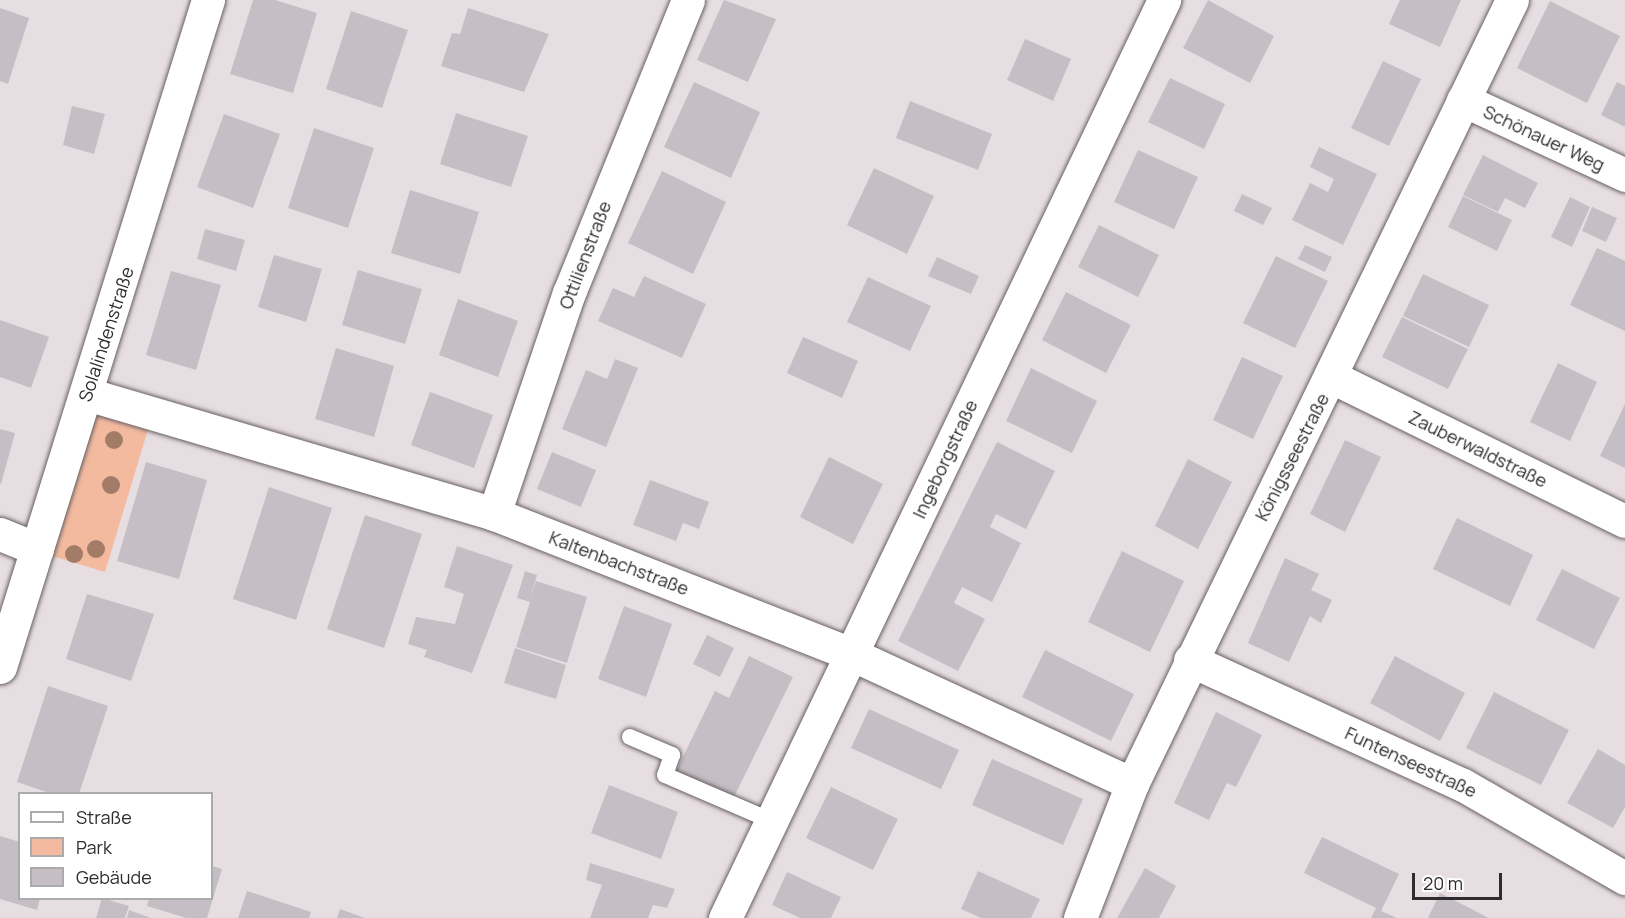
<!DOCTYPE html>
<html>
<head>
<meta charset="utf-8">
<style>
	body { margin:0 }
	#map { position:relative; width:1625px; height:918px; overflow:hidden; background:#e7dee1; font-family:Manrope,sans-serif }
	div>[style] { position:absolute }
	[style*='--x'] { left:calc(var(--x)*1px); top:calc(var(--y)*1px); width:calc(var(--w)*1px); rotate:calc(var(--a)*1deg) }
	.green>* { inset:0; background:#f4baa0 }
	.building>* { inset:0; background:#c5bfc5 }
	.roads { filter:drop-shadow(0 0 2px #686063) drop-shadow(0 0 2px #686063) }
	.lane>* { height:16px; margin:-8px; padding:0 8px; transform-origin:8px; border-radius:8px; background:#fff }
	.street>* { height:33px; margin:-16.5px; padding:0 16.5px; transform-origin:16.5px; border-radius:16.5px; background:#fff }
	.trees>* { width:18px; height:18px; margin:-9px; border-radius:50%; background:#a37c67 }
	span { translate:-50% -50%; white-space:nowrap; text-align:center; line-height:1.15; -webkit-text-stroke:6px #fff; paint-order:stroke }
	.street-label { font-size:18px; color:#2f2c2d }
	.legend { position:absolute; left:18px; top:792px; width:195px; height:108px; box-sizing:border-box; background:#fff; border:2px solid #acabab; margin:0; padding:8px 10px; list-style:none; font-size:18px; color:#2f2c2d }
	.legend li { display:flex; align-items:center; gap:12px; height:30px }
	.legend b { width:30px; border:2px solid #acabab }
	.scale { position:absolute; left:1412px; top:873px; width:90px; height:27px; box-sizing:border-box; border:3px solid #2f2c2d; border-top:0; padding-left:8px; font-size:18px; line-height:21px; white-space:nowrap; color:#2f2c2d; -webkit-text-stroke:4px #fff; paint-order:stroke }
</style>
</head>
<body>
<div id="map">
	<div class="green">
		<div style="clip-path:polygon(96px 407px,150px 423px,105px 572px,52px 556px)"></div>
	</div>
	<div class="building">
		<div style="clip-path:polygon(253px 0,275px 0,317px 13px,293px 93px,230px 74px)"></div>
		<div style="clip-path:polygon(724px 0,776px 19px,748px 82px,697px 60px)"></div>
		<div style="clip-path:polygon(1208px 0,1274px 36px,1250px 83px,1183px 48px)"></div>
		<div style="clip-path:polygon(1400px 0,1461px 0,1440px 47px,1389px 24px)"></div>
		<div style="clip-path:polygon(1550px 1px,1620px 36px,1587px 103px,1517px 68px)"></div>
		<div style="clip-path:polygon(0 8px,29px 18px,8px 84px,0 81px)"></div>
		<div style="clip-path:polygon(468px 8px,549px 34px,524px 92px,441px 66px,452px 33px,460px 34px)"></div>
		<div style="clip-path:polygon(351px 11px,408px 30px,382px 108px,326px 89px)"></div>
		<div style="clip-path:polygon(1025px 39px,1071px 59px,1053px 101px,1007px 80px)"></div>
		<div style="clip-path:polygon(1383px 61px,1421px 79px,1389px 146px,1351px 128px)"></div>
		<div style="clip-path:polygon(1170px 78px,1225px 104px,1204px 149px,1148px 122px)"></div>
		<div style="clip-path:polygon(694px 82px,760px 112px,731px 178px,664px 147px)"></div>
		<div style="clip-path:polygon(1617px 82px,1625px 86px,1625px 127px,1601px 115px)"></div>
		<div style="clip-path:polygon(910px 101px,992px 134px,978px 170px,896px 138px)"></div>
		<div style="clip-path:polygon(72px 106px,105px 114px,94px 154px,63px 145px)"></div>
		<div style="clip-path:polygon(456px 113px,528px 136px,511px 187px,440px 164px)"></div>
		<div style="clip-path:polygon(224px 114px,280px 134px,253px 208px,197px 187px)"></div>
		<div style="clip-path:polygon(314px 128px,374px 148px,348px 228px,288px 208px)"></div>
		<div style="clip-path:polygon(1319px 147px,1377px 174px,1343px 245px,1292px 220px,1310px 183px,1328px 192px,1334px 179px,1310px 167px)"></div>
		<div style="clip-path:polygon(1138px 150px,1198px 177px,1174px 229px,1114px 202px)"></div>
		<div style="clip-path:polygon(1483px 155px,1538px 183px,1525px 208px,1505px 198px,1498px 212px,1463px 195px)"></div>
		<div style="clip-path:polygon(874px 168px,934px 196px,907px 254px,847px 225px)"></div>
		<div style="clip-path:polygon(662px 171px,726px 202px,693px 274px,628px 243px)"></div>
		<div style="clip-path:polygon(410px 190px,479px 212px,460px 274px,391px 253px)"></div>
		<div style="clip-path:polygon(1242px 194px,1272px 208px,1263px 225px,1234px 211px)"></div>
		<div style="clip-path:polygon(1463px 196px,1512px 220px,1497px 251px,1448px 227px)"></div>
		<div style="clip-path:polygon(1570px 197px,1590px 207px,1572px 247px,1551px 237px)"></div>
		<div style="clip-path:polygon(1592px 207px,1617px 218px,1606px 242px,1582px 231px)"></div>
		<div style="clip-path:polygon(1099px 225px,1159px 255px,1138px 297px,1078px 267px)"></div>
		<div style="clip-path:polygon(205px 229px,245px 240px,236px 271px,197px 259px)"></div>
		<div style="clip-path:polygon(1305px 245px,1332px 257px,1325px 272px,1298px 259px)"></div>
		<div style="clip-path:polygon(1597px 248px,1625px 261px,1625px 331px,1570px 305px)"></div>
		<div style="clip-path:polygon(274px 255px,322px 269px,306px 322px,258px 307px)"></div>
		<div style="clip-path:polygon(1276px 256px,1328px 281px,1295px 348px,1243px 323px)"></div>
		<div style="clip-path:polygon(937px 257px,979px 276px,971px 294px,928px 276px)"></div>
		<div style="clip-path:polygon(358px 270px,422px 289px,405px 344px,342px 325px)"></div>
		<div style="clip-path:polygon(171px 271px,221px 285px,196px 370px,146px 355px)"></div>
		<div style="clip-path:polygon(1423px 274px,1489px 305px,1469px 347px,1403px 316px)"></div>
		<div style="clip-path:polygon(644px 276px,706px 304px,682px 358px,598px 321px,613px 288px,634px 297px)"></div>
		<div style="clip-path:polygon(868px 277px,931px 306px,910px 351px,847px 322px)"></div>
		<div style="clip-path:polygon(1066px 292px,1131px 325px,1106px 373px,1042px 340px)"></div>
		<div style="clip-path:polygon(458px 299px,518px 321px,498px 377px,439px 355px)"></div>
		<div style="clip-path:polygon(1402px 317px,1468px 349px,1448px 389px,1382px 357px)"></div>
		<div style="clip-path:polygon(0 320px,49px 337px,31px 388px,0 377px)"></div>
		<div style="clip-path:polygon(803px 337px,858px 361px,842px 398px,787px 373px)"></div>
		<div style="clip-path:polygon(336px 348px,394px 366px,374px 437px,315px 419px)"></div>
		<div style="clip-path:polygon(1242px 357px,1283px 376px,1253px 439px,1213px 420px)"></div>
		<div style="clip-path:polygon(615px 359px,638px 368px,606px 447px,562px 429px,586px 370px,607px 379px)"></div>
		<div style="clip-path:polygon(1558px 363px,1597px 382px,1570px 441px,1530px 422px)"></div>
		<div style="clip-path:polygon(1031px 368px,1097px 401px,1072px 453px,1006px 421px)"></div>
		<div style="clip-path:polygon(430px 392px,493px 415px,474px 468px,411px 445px)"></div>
		<div style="clip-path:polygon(1625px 404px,1625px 468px,1600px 456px)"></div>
		<div style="clip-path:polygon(0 429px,15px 433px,1px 484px,0 484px)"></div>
		<div style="clip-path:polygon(1345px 440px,1381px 457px,1345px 532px,1310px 514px)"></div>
		<div style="clip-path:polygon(997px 442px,1055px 471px,1026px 529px,996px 514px,990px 527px,1021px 543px,992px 602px,962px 587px,954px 603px,985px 619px,958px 671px,898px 641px)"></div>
		<div style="clip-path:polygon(552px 452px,596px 470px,581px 507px,537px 489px)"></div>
		<div style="clip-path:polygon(829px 457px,883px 484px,853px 544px,800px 517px)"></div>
		<div style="clip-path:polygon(1188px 459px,1232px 482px,1198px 549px,1155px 526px)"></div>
		<div style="clip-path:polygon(146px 462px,207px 480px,179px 579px,117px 561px)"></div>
		<div style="clip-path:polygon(650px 480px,709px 502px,699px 529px,683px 523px,676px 541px,633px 525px)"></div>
		<div style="clip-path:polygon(269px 487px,332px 508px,296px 620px,233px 599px)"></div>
		<div style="clip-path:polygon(365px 515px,422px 534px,384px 648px,327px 629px)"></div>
		<div style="clip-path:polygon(1457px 518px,1533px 555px,1510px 606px,1433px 569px)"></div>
		<div style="clip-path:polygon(457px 546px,513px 565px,472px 673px,424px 657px,427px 650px,408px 644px,416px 617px,455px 624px,464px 594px,444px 587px)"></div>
		<div style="clip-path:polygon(1122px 551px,1184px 581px,1150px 652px,1088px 622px)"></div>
		<div style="clip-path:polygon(1285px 558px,1319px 574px,1311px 590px,1332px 600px,1321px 623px,1310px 616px,1289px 662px,1248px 643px)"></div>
		<div style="clip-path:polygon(1562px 569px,1620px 598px,1594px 649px,1536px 620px)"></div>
		<div style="clip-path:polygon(525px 571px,537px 575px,530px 599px,536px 581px,587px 597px,567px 663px,516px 647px,530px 602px,517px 598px)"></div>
		<div style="clip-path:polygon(87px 594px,154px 614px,131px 681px,66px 659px)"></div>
		<div style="clip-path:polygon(624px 606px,672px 624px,646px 697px,598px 679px)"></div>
		<div style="clip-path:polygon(707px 635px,734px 648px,720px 677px,693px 664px)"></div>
		<div style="clip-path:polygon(515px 648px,566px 665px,556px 699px,504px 683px)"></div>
		<div style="clip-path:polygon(1045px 650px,1134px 694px,1111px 741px,1022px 697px)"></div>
		<div style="clip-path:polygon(749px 656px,793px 677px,733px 799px,676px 771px,715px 691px,729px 698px)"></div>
		<div style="clip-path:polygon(1395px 656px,1465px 693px,1440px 741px,1370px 703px)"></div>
		<div style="clip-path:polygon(48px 686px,108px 706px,79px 794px,52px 794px,17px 782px)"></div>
		<div style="clip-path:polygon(1494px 692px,1569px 730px,1541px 785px,1466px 748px)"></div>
		<div style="clip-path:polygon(869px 709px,959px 750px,941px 789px,851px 748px)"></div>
		<div style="clip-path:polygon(1216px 712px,1262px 735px,1236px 787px,1227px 783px,1209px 820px,1174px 803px)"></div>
		<div style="clip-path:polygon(1598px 749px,1625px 765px,1625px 807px,1613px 828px,1567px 803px)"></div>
		<div style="clip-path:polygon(992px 759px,1083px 799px,1063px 845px,972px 805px)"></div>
		<div style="clip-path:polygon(609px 785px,678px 812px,661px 859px,591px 833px)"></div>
		<div style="clip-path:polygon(831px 787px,898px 819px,873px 870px,806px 838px)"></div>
		<div style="clip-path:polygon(0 836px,20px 842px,20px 898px,40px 898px,37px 910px,0 899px)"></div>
		<div style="clip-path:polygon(1322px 837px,1399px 874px,1381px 911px,1397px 918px,1371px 918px,1376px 908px,1304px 873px)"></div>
		<div style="clip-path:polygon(590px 863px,675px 889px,667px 908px,653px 905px,648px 918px,590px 918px,602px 885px,586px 880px)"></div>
		<div style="clip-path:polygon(212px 866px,222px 869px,207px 918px,186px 918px,147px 906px,149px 898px,212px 898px)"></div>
		<div style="clip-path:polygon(1145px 868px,1176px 886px,1159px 918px,1117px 918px)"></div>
		<div style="clip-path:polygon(978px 871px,1040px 899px,1031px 918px,981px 918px,961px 909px)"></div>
		<div style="clip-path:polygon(787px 872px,841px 897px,831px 918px,800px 918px,772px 905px)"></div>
		<div style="clip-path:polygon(247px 891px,311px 912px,309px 918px,238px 918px)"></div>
		<div style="clip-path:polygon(1440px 893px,1489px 918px,1428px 918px)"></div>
		<div style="clip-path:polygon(102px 898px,129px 906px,125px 918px,96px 918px)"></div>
		<div style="clip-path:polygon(340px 909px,365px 918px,337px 918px)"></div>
		<div style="clip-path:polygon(129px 910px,151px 918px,127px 918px)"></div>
	</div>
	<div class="roads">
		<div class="lane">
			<div style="--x:630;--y:737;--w:46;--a:23.2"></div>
			<div style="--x:672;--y:755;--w:21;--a:109"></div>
			<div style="--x:665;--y:775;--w:116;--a:23.3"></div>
		</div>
		<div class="street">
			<div style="--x:1463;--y:100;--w:179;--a:24.8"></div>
			<div style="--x:1332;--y:377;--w:326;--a:26.2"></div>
			<div style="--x:87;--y:394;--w:424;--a:16.4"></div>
			<div style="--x:494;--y:514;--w:381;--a:21.4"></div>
			<div style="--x:849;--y:653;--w:312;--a:24.8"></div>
			<div style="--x:494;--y:514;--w:233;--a:-71.3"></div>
			<div style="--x:569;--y:293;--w:316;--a:-67.9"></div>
			<div style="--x:0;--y:534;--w:40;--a:22"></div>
			<div style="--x:1190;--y:660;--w:300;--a:24.6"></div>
			<div style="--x:1463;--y:785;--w:187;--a:29.9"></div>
			<div style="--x:0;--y:667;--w:699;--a:-72.68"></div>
			<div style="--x:725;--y:918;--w:1018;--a:-64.44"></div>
			<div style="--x:1080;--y:918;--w:144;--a:-68.8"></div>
			<div style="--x:1132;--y:784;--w:871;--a:-64.14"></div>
		</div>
	</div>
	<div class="trees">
		<div style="left:114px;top:440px"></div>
		<div style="left:111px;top:485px"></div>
		<div style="left:96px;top:549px"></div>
		<div style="left:74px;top:554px"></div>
	</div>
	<div class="street-label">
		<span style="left:1544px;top:138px;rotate:25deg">Schönauer Weg</span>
		<span style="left:585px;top:255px;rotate:-69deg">Ottilienstraße</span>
		<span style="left:106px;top:334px;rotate:-72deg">Solalindenstraße</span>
		<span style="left:1478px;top:449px;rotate:26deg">Zauberwaldstraße</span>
		<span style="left:1292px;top:457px;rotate:-63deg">Königsseestraße</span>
		<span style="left:945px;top:459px;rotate:-65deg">Ingeborgstraße</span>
		<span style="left:619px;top:563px;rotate:21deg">Kaltenbachstraße</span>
		<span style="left:1411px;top:762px;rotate:25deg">Funtenseestraße</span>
	</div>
	<ul class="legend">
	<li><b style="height:8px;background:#fff"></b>Straße</li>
	<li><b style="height:16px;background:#f4baa0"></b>Park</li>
	<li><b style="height:16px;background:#c5bfc5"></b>Gebäude</li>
	</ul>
	<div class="scale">20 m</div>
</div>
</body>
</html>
